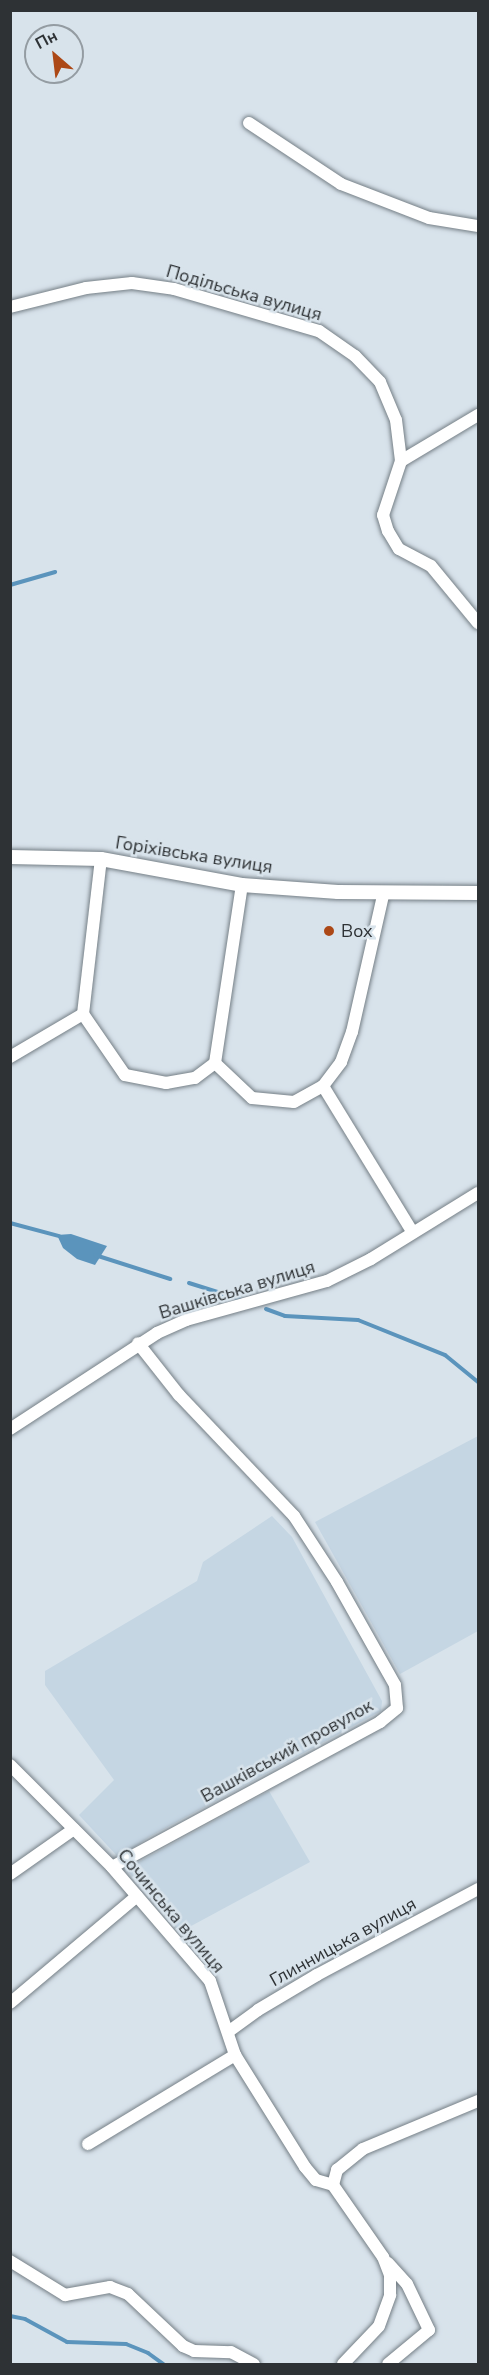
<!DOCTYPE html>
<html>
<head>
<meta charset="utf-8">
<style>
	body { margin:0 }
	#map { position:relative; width:489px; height:2375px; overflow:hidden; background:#d8e3eb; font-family:"Nunito Sans",sans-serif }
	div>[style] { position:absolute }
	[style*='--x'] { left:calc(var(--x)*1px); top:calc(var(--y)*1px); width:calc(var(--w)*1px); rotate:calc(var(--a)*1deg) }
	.built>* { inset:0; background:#c5d6e3 }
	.water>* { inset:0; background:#5b94bc }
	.stream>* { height:4px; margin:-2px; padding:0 2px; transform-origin:2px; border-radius:2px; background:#5b94bc }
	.roads { filter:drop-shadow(0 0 2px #757f86) drop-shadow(0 0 2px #757f86) }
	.minor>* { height:12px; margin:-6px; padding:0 6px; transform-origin:6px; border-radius:6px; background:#fff }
	.tertiary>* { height:14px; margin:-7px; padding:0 7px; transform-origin:7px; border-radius:7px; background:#fff }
	.dots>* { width:16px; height:16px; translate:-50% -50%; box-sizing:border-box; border:3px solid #d8e3eb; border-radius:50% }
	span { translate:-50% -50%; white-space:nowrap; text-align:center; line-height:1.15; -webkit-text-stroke:5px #d8e3eb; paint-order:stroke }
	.street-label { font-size:18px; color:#2e3235 }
	.poi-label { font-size:18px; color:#2e3235 }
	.left { translate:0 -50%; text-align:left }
	.frame { position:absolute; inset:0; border:12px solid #2e3235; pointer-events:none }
	.north { position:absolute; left:24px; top:24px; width:60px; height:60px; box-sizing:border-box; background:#d8e3eb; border:2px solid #949ca2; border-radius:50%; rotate:332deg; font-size:16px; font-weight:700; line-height:24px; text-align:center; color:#2e3235 }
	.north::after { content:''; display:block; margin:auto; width:21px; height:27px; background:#ac4816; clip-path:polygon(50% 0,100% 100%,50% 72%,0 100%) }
</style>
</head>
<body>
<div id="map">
	<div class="built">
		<div style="clip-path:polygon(478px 1436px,478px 1631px,400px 1674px,315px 1522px)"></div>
		<div style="clip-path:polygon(272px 1516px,292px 1537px,382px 1701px,381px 1711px,149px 1837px,119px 1858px,79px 1815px,114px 1780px,45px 1685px,45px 1671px,197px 1581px,203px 1562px)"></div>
		<div style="clip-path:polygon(269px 1791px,310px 1862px,180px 1932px,126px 1869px)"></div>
	</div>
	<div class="water">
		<div style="clip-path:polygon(71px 1234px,107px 1246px,95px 1265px,77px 1259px,63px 1248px,57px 1235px)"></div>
	</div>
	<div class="stream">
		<div style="--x:10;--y:585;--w:47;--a:-16.1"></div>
		<div style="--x:10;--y:1223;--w:51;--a:14.9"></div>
		<div style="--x:95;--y:1255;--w:79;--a:17.7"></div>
		<div style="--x:189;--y:1283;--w:53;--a:17.4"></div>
		<div style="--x:266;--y:1309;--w:20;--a:20"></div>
		<div style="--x:285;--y:1316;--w:73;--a:3.1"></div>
		<div style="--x:358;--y:1320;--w:94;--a:21.9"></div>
		<div style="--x:445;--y:1355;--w:43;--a:39.3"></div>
		<div style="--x:10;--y:2316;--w:15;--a:11"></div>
		<div style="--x:25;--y:2319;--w:48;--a:28.7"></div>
		<div style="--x:67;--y:2342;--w:59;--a:1.9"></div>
		<div style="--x:126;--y:2344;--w:24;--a:22"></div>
		<div style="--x:148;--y:2353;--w:19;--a:36"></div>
	</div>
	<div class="roads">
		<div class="minor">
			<div style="--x:249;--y:123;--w:110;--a:33.5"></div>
			<div style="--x:341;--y:184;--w:94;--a:21.1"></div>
			<div style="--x:429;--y:218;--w:50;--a:9.3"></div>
			<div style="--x:10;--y:307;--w:78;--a:-14"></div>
			<div style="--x:86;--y:288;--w:46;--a:-6.2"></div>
			<div style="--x:132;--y:283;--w:42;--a:8.1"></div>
			<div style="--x:174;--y:289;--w:151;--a:16.2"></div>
			<div style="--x:319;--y:331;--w:44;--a:34.8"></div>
			<div style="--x:355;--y:356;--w:36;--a:46"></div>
			<div style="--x:380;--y:382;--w:41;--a:67.2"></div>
			<div style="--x:396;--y:420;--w:41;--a:83"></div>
			<div style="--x:401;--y:461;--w:57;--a:108.4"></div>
			<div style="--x:383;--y:515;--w:17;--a:73"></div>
			<div style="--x:388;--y:531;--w:21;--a:59"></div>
			<div style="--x:399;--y:549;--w:36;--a:28"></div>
			<div style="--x:431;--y:566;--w:74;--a:50.5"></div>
			<div style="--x:401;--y:461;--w:90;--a:-30.9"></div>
			<div style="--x:83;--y:1014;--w:74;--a:55.5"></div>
			<div style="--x:125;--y:1075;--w:42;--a:11"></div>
			<div style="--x:166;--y:1083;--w:29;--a:-10"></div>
			<div style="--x:195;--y:1078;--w:25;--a:-37"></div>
			<div style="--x:215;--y:1063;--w:180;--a:-81.4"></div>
			<div style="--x:10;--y:1057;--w:85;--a:-30.5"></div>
			<div style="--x:83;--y:1014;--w:156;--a:-83.4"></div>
			<div style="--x:215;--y:1063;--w:51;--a:43.4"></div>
			<div style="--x:252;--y:1098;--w:42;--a:5.4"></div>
			<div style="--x:294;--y:1102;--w:33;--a:-29"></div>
			<div style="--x:323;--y:1086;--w:30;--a:-53"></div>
			<div style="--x:341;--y:1062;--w:32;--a:-70"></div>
			<div style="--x:352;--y:1032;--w:140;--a:-77.2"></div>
			<div style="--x:323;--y:1086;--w:170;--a:58.5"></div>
			<div style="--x:10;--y:1429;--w:176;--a:-33.1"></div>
			<div style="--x:157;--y:1333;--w:32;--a:-24"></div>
			<div style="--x:186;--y:1320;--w:146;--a:-15.5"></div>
			<div style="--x:327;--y:1281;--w:49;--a:-26.6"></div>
			<div style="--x:371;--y:1259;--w:126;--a:-31.7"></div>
			<div style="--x:10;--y:1765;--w:144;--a:45"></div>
			<div style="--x:112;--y:1867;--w:150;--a:49.3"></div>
			<div style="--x:210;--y:1981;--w:78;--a:71.3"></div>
			<div style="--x:235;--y:2055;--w:132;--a:58"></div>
			<div style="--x:305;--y:2167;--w:17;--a:50"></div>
			<div style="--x:316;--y:2180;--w:18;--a:16"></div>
			<div style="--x:112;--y:1867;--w:305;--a:-28.4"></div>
			<div style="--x:380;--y:1722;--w:22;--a:-39"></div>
			<div style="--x:397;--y:1708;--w:23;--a:-95"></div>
			<div style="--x:395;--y:1685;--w:118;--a:-119.4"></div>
			<div style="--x:337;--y:1582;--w:79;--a:-123.1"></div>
			<div style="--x:294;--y:1516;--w:167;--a:-133.5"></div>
			<div style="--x:179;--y:1395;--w:66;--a:-128.3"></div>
			<div style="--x:10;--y:1874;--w:78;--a:-35.1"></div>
			<div style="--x:10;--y:2003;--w:166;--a:-40.1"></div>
			<div style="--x:228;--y:2032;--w:37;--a:-36"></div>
			<div style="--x:258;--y:2010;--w:69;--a:-30.7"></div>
			<div style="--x:317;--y:1975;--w:183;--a:-28.1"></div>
			<div style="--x:88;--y:2144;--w:172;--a:-31.2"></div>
			<div style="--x:10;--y:2261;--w:65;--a:31.7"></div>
			<div style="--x:65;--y:2295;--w:46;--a:-10.1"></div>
			<div style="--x:110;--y:2287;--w:19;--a:21"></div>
			<div style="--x:128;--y:2294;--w:76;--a:43.4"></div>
			<div style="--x:183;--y:2346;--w:12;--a:24"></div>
			<div style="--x:194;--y:2351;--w:37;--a:2"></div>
			<div style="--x:231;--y:2352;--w:26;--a:28"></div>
			<div style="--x:388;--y:2263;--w:28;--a:48"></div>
			<div style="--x:407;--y:2284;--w:51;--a:64.4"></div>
			<div style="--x:429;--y:2330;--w:53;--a:140.3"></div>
			<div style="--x:343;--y:2364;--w:52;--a:-46.5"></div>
			<div style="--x:379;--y:2326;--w:33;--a:-70"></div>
			<div style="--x:390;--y:2295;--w:20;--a:-90"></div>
			<div style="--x:390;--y:2275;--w:19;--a:-111"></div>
			<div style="--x:383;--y:2257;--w:88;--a:-124.8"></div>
			<div style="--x:333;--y:2185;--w:16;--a:-75"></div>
			<div style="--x:337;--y:2170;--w:33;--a:-39"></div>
			<div style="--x:363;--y:2149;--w:125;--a:-22.7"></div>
		</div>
		<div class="tertiary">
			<div style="--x:10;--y:857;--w:91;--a:1.3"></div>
			<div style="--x:101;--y:859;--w:143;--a:10.4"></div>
			<div style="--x:242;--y:885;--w:96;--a:4.2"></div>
			<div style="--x:338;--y:892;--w:140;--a:0.4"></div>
		</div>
	</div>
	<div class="dots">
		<div style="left:329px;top:931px;background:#ac4816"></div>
	</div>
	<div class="street-label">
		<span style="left:244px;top:293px;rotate:16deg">Подільська вулиця</span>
		<span style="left:194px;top:855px;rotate:9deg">Горіхівська вулиця</span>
		<span style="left:237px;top:1290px;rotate:-17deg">Вашківська вулиця</span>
		<span style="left:287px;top:1751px;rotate:-29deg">Вашківський провулок</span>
		<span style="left:171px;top:1911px;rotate:50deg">Сочинська вулиця</span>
		<span style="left:343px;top:1942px;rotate:-29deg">Глинницька вулиця</span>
	</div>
	<div class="poi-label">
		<span class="left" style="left:341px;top:931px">Box</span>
	</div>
	<div class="frame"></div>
	<div class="north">Пн</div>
</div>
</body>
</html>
